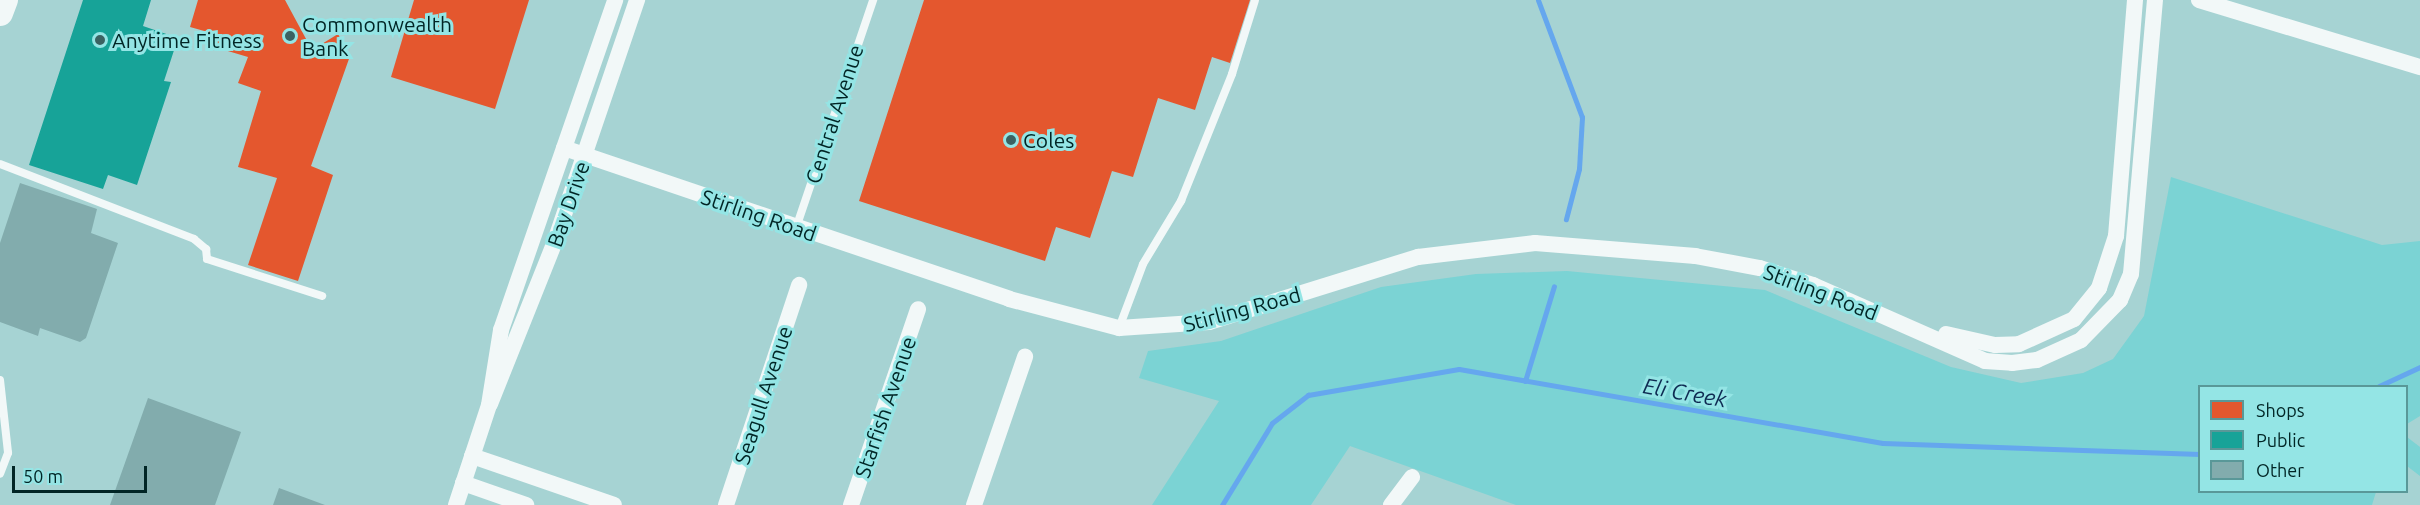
<!DOCTYPE html>
<html>
<head>
<meta charset="utf-8">
<style>
	body { margin:0 }
	#map { position:relative; width:2420px; height:505px; overflow:hidden; background:#a6d3d3; font-family:Ubuntu,sans-serif }
	div>[style] { position:absolute }
	[style*='--x'] { left:calc(var(--x)*1px); top:calc(var(--y)*1px); width:calc(var(--w)*1px); rotate:calc(var(--a)*1deg) }
	.green>* { inset:0; background:#7bd3d4 }
	.shops>* { inset:0; background:#e4572e }
	.public>* { inset:0; background:#17a398 }
	.stream>* { height:5px; margin:-2.5px; padding:0 2.5px; transform-origin:2.5px; border-radius:2.5px; background:#65a7ee }
	.building>* { inset:0; background:#82acad }
	.lane>* { height:8px; margin:-4px; padding:0 4px; transform-origin:4px; border-radius:4px; background:#f2f8f8 }
	.street>* { height:16px; margin:-8px; padding:0 8px; transform-origin:8px; border-radius:8px; background:#f2f8f8 }
	.primary>* { height:26px; margin:-13px; padding:0 13px; transform-origin:13px; border-radius:13px; background:#f2f8f8 }
	.dots>* { width:16px; height:16px; translate:-50% -50%; box-sizing:border-box; border:3px solid #94e5e5; border-radius:50% }
	span { translate:-50% -50%; white-space:nowrap; text-align:center; line-height:1.15; -webkit-text-stroke:6px #94e5e5; paint-order:stroke }
	.poi-label { font-size:21px; color:#012525 }
	.left { translate:0 -50%; text-align:left }
	.street-label { font-size:21px; color:#012525 }
	.water-label { font-size:22px; color:#0e2b52; font-style:italic }
	.legend { position:absolute; left:2198px; top:385px; width:210px; height:108px; box-sizing:border-box; background:#94e5e5; border:2px solid #599898; margin:0; padding:8px 10px; list-style:none; font-size:18px; color:#012525 }
	.legend li { display:flex; align-items:center; gap:12px; height:30px }
	.legend b { width:30px; border:2px solid #599898 }
	.scale { position:absolute; left:12px; top:466px; width:135px; height:27px; box-sizing:border-box; border:3px solid #012525; border-top:0; padding-left:8px; font-size:18px; line-height:21px; white-space:nowrap; color:#012525; -webkit-text-stroke:4px #94e5e5; paint-order:stroke }
</style>
</head>
<body>
<div id="map">
	<div class="green">
		<div style="clip-path:polygon(2171px 177px,2382px 245px,2420px 241px,2420px 416px,2407px 424px,2406px 386px,2200px 386px,2200px 492px,2376px 492px,2372px 505px,1516px 505px,1350px 446px,1311px 505px,1152px 505px,1219px 401px,1139px 378px,1148px 351px,1221px 341px,1381px 287px,1476px 274px,1567px 271px,1765px 290px,1951px 367px,2021px 383px,2083px 373px,2113px 359px,2144px 316px)"></div>
		<div style="clip-path:polygon(2407px 437px,2420px 447px,2420px 476px,2407px 466px)"></div>
	</div>
	<div class="shops">
		<div style="clip-path:polygon(198px 0,285px 0,312px 50px,338px 34px,350px 56px,311px 166px,333px 175px,298px 281px,248px 265px,277px 178px,238px 167px,261px 91px,238px 83px,248px 57px,211px 46px,215px 34px,190px 27px)"></div>
		<div style="clip-path:polygon(414px 0,529px 0,495px 109px,391px 77px)"></div>
		<div style="clip-path:polygon(924px 0,1250px 0,1230px 63px,1212px 57px,1195px 110px,1158px 98px,1133px 177px,1112px 171px,1090px 238px,1056px 227px,1045px 261px,859px 201px)"></div>
	</div>
	<div class="public">
		<div style="clip-path:polygon(83px 0,151px 0,143px 26px,178px 38px,164px 81px,171px 82px,137px 185px,108px 175px,103px 189px,29px 165px)"></div>
	</div>
	<div class="stream">
		<div style="--x:1538;--y:0;--w:125;--a:69.4"></div>
		<div style="--x:1582;--y:117;--w:52;--a:93.3"></div>
		<div style="--x:1579;--y:169;--w:52;--a:104.6"></div>
		<div style="--x:1525;--y:381;--w:99;--a:-73"></div>
		<div style="--x:2379;--y:386;--w:45;--a:-24.9"></div>
		<div style="--x:1222;--y:505;--w:96;--a:-58.6"></div>
		<div style="--x:1272;--y:423;--w:46;--a:-37.9"></div>
		<div style="--x:1308;--y:395;--w:153;--a:-9.8"></div>
		<div style="--x:1459;--y:369;--w:430;--a:9.9"></div>
		<div style="--x:1883;--y:443;--w:317;--a:2"></div>
	</div>
	<div class="building">
		<div style="clip-path:polygon(20px 183px,97px 209px,91px 233px,118px 243px,86px 338px,80px 342px,40px 328px,38px 336px,0 322px,0 243px)"></div>
		<div style="clip-path:polygon(148px 398px,241px 432px,215px 505px,110px 505px)"></div>
		<div style="clip-path:polygon(279px 488px,325px 505px,273px 505px)"></div>
	</div>
	<div class="lane">
		<div style="--x:0;--y:164;--w:208;--a:21.1"></div>
		<div style="--x:194;--y:239;--w:16;--a:40"></div>
		<div style="--x:206;--y:249;--w:10;--a:84"></div>
		<div style="--x:207;--y:259;--w:121;--a:17.8"></div>
		<div style="--x:796;--y:228;--w:241;--a:-71.3"></div>
		<div style="--x:1119;--y:328;--w:68;--a:-69.4"></div>
		<div style="--x:1143;--y:264;--w:74;--a:-58.9"></div>
		<div style="--x:1181;--y:201;--w:137;--a:-68.1"></div>
		<div style="--x:1232;--y:74;--w:77;--a:-72.7"></div>
		<div style="--x:0;--y:380;--w:73;--a:83.7"></div>
		<div style="--x:8;--y:453;--w:22;--a:111"></div>
	</div>
	<div class="street">
		<div style="--x:2199;--y:0;--w:231;--a:16.9"></div>
		<div style="--x:564;--y:148;--w:470;--a:18.7"></div>
		<div style="--x:1009;--y:299;--w:114;--a:14.8"></div>
		<div style="--x:1119;--y:328;--w:90;--a:-3.8"></div>
		<div style="--x:1209;--y:322;--w:219;--a:-17.3"></div>
		<div style="--x:1418;--y:257;--w:118;--a:-6.8"></div>
		<div style="--x:1535;--y:243;--w:161;--a:4.6"></div>
		<div style="--x:1695;--y:256;--w:66;--a:10.5"></div>
		<div style="--x:1760;--y:268;--w:56;--a:17.8"></div>
		<div style="--x:1813;--y:285;--w:188;--a:23.8"></div>
		<div style="--x:1985;--y:361;--w:27;--a:4"></div>
		<div style="--x:2012;--y:363;--w:25;--a:-7"></div>
		<div style="--x:2037;--y:360;--w:48;--a:-24.4"></div>
		<div style="--x:2081;--y:340;--w:56;--a:-45.7"></div>
		<div style="--x:2120;--y:300;--w:28;--a:-67"></div>
		<div style="--x:2131;--y:274;--w:275;--a:-85"></div>
		<div style="--x:1946;--y:334;--w:50;--a:12.7"></div>
		<div style="--x:1995;--y:345;--w:24;--a:-2"></div>
		<div style="--x:2019;--y:344;--w:60;--a:-24.4"></div>
		<div style="--x:2074;--y:319;--w:40;--a:-51"></div>
		<div style="--x:2099;--y:288;--w:55;--a:-71.9"></div>
		<div style="--x:2116;--y:236;--w:237;--a:-85.4"></div>
		<div style="--x:490;--y:404;--w:172;--a:-68.2"></div>
		<div style="--x:554;--y:244;--w:258;--a:-71.2"></div>
		<div style="--x:472;--y:456;--w:150;--a:19"></div>
		<div style="--x:463;--y:483;--w:67;--a:19.2"></div>
		<div style="--x:456;--y:505;--w:105;--a:-71.7"></div>
		<div style="--x:489;--y:405;--w:76;--a:-80.9"></div>
		<div style="--x:501;--y:330;--w:349;--a:-70.9"></div>
		<div style="--x:726;--y:505;--w:232;--a:-71.6"></div>
		<div style="--x:851;--y:505;--w:207;--a:-71.1"></div>
		<div style="--x:974;--y:505;--w:157;--a:-71"></div>
		<div style="--x:1391;--y:505;--w:35;--a:-53"></div>
	</div>
	<div class="primary">
		<div style="--x:0;--y:13;--w:14;--a:-69"></div>
	</div>
	<div class="dots">
		<div style="left:290px;top:36px;background:#3b6262"></div>
		<div style="left:100px;top:40px;background:#3b6262"></div>
		<div style="left:1011px;top:140px;background:#3b6262"></div>
	</div>
	<div class="poi-label">
		<span class="left" style="left:302px;top:36px">Commonwealth<br>Bank</span>
		<span class="left" style="left:112px;top:40px">Anytime Fitness</span>
		<span class="left" style="left:1023px;top:140px">Coles</span>
	</div>
	<div class="street-label">
		<span style="left:834px;top:114px;rotate:-72deg">Central Avenue</span>
		<span style="left:568px;top:204px;rotate:-71deg">Bay Drive</span>
		<span style="left:759px;top:215px;rotate:19deg">Stirling Road</span>
		<span style="left:1821px;top:292px;rotate:21deg">Stirling Road</span>
		<span style="left:1242px;top:309px;rotate:-15deg">Stirling Road</span>
		<span style="left:763px;top:395px;rotate:-72deg">Seagull Avenue</span>
		<span style="left:885px;top:407px;rotate:-71deg">Starfish Avenue</span>
	</div>
	<div class="water-label">
		<span style="left:1685px;top:392px;rotate:10deg">Eli Creek</span>
	</div>
	<ul class="legend">
	<li><b style="height:16px;background:#e4572e"></b>Shops</li>
	<li><b style="height:16px;background:#17a398"></b>Public</li>
	<li><b style="height:16px;background:#82acad"></b>Other</li>
	</ul>
	<div class="scale">50 m</div>
</div>
</body>
</html>
